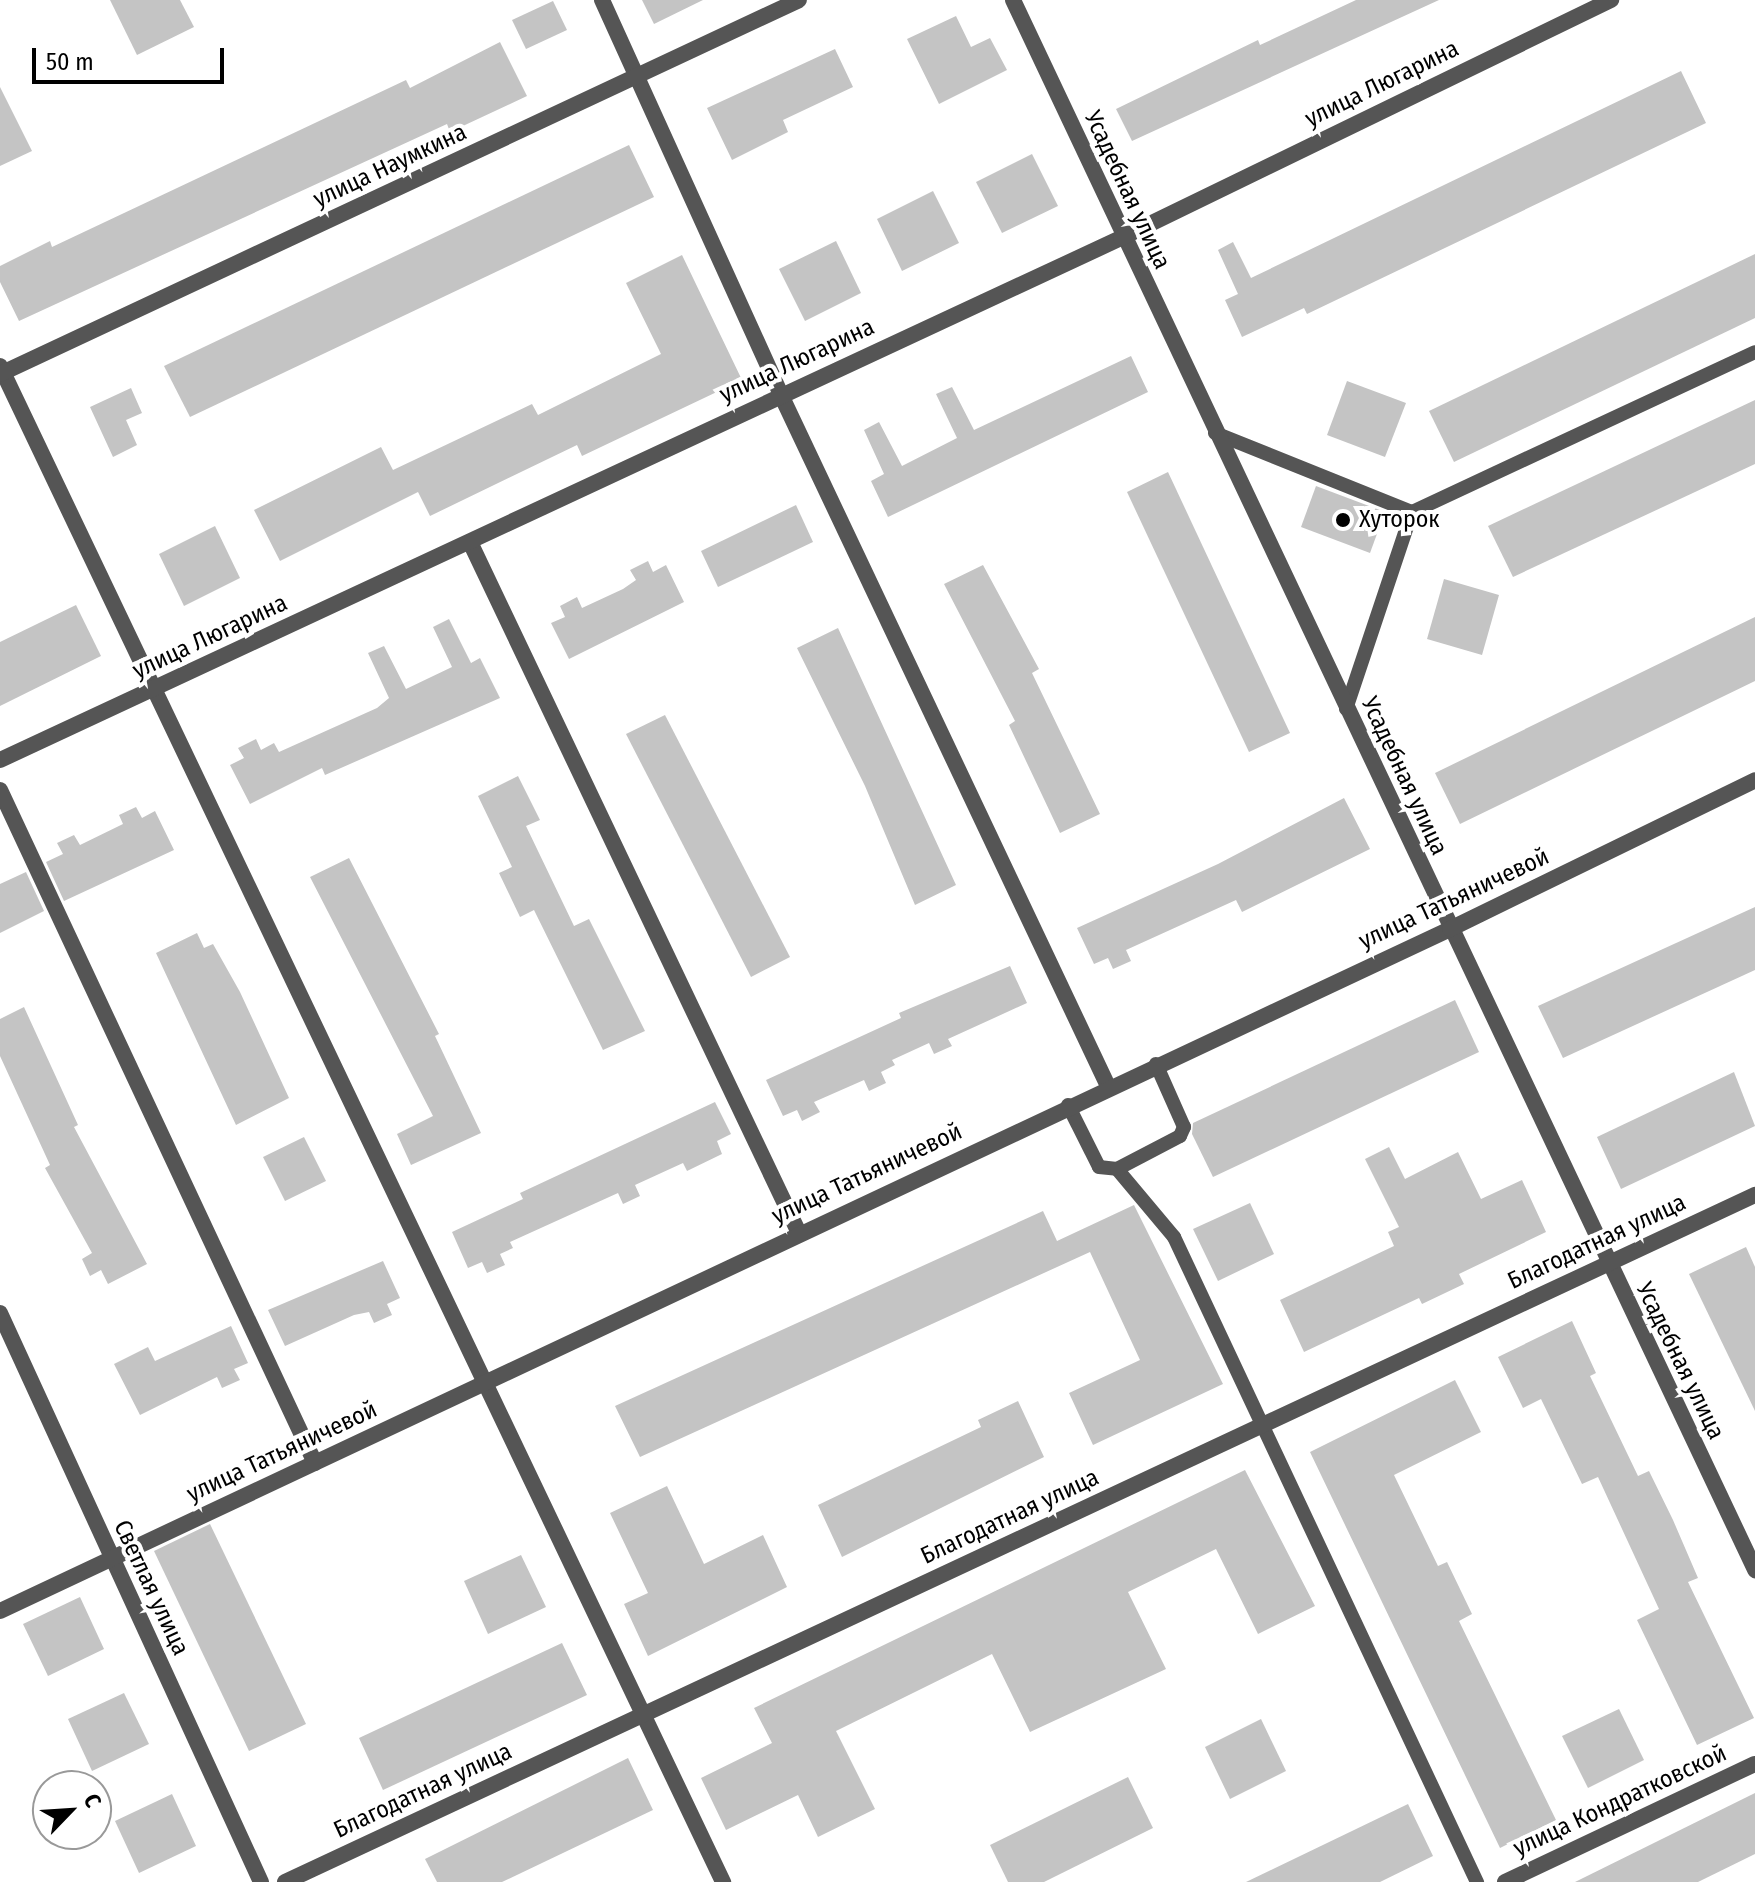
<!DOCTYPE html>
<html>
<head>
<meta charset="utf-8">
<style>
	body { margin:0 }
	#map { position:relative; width:1755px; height:1882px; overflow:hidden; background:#fff; font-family:"Fira Sans Condensed",sans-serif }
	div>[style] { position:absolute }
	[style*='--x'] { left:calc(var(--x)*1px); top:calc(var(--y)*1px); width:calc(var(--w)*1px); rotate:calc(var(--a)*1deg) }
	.building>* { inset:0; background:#c4c4c4 }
	.service>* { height:14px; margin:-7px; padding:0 7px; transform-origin:7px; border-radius:7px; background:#555 }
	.minor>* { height:16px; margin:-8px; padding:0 8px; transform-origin:8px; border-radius:8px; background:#555 }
	.dots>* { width:22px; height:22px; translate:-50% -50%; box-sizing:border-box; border:4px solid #fff; border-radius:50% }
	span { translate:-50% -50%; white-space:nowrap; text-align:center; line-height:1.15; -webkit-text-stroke:8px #fff; paint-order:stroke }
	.street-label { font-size:24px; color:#000 }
	.poi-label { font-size:24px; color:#000 }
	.left { translate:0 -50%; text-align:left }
	.north { position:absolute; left:32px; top:1770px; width:80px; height:80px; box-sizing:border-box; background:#fff; border:2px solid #999; border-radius:50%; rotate:65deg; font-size:22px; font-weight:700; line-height:32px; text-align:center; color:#000 }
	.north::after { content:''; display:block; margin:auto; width:28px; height:36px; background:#000; clip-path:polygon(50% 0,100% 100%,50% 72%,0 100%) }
	.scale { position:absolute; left:32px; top:48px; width:192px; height:36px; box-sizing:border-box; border:4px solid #000; border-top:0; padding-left:10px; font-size:24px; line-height:28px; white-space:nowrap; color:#000; -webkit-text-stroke:6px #fff; paint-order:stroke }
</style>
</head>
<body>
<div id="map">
	<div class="building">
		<div style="clip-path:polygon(110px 0,180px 0,194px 27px,137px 55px)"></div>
		<div style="clip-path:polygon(642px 0,703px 0,654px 24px)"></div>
		<div style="clip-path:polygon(1356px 0,1439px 0,1132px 141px,1116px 109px,1258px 40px,1260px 45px)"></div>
		<div style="clip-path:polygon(553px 1px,567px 30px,526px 49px,512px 20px)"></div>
		<div style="clip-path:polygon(956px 16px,971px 47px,990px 38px,1007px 70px,939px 104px,907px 39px)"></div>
		<div style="clip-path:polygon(500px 42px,527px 96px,450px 132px,447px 124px,19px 321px,0 282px,0 266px,50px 241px,52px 247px,406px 80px,410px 88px)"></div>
		<div style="clip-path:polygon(835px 49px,853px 87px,783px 120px,788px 132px,732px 160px,707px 108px)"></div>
		<div style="clip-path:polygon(1681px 71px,1706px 123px,1307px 314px,1304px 308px,1242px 337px,1225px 300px,1238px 294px,1218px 250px,1233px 242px,1251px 278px)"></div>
		<div style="clip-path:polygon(0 87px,32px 151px,0 166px)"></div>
		<div style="clip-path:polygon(629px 145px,654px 197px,190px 417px,164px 366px)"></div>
		<div style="clip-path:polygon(1032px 154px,1058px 206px,1002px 233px,976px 182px)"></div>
		<div style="clip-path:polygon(933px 191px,959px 243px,902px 271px,877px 219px)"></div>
		<div style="clip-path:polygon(836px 241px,861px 293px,805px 321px,779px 269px)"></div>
		<div style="clip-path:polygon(1755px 254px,1755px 318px,1454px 462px,1429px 411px)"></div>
		<div style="clip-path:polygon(682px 255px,742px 380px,582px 456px,577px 445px,430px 516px,418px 492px,280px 561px,254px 510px,381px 447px,393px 470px,532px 404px,538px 415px,661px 354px,626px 283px)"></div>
		<div style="clip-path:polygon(1131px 356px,1148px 392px,888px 517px,871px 481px,884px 474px,864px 430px,879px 422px,902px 466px,957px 438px,936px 394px,952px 387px,974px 430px)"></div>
		<div style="clip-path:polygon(1347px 381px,1406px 403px,1385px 457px,1327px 435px)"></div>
		<div style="clip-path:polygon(131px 388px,142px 413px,126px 420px,137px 445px,113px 457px,90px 407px)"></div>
		<div style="clip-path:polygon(1755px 400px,1755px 464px,1513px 577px,1488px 526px)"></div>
		<div style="clip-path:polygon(1168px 472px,1290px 733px,1249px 752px,1127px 492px)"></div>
		<div style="clip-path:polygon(1316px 486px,1385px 512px,1370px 553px,1301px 527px)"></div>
		<div style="clip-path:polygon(796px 505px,813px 542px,718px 587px,701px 551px)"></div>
		<div style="clip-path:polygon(215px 526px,240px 578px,184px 606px,159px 554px)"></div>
		<div style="clip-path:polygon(648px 561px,653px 572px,666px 565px,684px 602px,569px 659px,551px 623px,565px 617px,560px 606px,577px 597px,582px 608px,623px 589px,636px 580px,630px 570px)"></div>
		<div style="clip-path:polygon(983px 565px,1039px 669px,1032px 673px,1100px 814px,1060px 833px,1009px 725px,1015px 721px,944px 584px)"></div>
		<div style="clip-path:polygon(1444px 579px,1499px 595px,1482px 655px,1427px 639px)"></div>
		<div style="clip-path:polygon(76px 605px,101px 656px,0 706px,0 642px)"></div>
		<div style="clip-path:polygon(1755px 617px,1755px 681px,1460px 824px,1435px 773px)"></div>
		<div style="clip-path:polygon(449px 619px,471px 663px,480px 658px,500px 698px,325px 775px,322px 768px,250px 804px,230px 765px,244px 758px,238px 748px,256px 739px,261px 750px,274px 743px,279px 752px,377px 708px,389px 698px,368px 653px,384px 646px,406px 689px,452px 667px,433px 627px)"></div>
		<div style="clip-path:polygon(838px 628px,956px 885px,915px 905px,865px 786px,797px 648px)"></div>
		<div style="clip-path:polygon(665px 715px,790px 957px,751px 977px,626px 734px)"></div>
		<div style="clip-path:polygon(518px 776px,540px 820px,526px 826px,574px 926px,589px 919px,645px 1031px,603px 1050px,534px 910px,520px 917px,499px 873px,512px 867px,478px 796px)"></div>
		<div style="clip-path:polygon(1344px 798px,1370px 849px,1242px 912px,1236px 900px,1126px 950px,1131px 961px,1113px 969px,1108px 958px,1094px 964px,1077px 928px,1218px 864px)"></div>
		<div style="clip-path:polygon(136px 807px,142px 818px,155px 811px,174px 850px,64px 901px,46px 862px,63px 854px,57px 843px,74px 835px,80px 845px,123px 824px,119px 815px)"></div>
		<div style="clip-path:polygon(349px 858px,439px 1034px,435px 1036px,481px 1133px,411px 1165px,397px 1134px,433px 1116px,310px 877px)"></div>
		<div style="clip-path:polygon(26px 872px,44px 911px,0 933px,0 884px)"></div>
		<div style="clip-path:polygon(1755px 907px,1755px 970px,1563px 1058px,1538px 1006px)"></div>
		<div style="clip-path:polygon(197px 933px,204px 948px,213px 944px,240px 992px,289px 1098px,236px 1125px,156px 953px)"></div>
		<div style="clip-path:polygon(1010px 966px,1027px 1003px,948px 1039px,952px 1046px,934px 1054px,929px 1043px,892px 1060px,895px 1065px,881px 1072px,886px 1083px,869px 1091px,864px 1080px,814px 1102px,820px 1112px,802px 1121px,797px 1110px,783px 1116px,766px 1080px,901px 1018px,899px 1013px)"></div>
		<div style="clip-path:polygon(1455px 1000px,1479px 1052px,1213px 1177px,1192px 1134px,1193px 1123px)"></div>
		<div style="clip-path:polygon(24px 1007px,78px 1125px,74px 1127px,147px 1264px,108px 1284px,101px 1270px,90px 1276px,82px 1259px,92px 1253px,45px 1168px,50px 1165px,0 1056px,0 1019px)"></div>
		<div style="clip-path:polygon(1734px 1072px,1755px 1126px,1621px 1189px,1597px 1137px)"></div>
		<div style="clip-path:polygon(715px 1102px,731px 1134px,717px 1141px,722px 1154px,687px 1171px,683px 1163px,635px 1185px,640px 1196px,623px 1204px,618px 1193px,510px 1242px,513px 1248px,500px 1254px,505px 1265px,487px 1273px,482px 1262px,468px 1268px,452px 1232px,523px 1199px,520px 1193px)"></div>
		<div style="clip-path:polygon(304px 1137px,326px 1181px,285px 1201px,263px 1157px)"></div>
		<div style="clip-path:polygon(1389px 1147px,1405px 1179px,1458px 1152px,1481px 1199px,1522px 1180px,1546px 1232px,1459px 1274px,1464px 1284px,1422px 1304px,1419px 1298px,1304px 1352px,1280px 1300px,1394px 1246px,1388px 1232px,1399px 1227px,1365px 1159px)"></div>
		<div style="clip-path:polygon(1250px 1203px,1274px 1254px,1218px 1281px,1193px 1229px)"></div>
		<div style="clip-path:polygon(1134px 1205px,1223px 1384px,1093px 1445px,1069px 1393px,1140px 1360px,1090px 1252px,640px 1457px,615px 1406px,1043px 1211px,1057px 1241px)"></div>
		<div style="clip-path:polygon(1746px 1247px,1755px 1267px,1755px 1411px,1689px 1274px)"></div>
		<div style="clip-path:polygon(383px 1261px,400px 1298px,387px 1304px,392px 1315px,374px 1323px,369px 1312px,354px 1315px,285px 1346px,268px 1310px)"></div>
		<div style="clip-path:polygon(1572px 1321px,1596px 1373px,1590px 1376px,1638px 1476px,1649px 1471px,1673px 1520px,1698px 1578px,1688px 1582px,1754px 1718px,1697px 1745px,1637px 1620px,1659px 1609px,1598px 1477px,1582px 1484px,1541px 1399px,1523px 1408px,1498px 1357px)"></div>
		<div style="clip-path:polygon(231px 1326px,248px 1363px,234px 1369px,240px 1380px,222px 1388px,217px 1377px,140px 1415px,114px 1364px,148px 1347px,155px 1361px)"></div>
		<div style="clip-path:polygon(1455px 1380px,1481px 1432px,1394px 1475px,1438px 1566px,1447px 1562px,1472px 1614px,1459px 1621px,1556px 1820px,1500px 1848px,1310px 1452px)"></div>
		<div style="clip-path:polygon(1018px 1401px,1044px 1457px,842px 1557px,818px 1505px,981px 1427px,978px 1420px)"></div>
		<div style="clip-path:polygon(1245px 1470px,1315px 1606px,1258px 1634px,1216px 1549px,1128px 1592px,1166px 1669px,1030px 1732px,992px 1654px,836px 1731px,875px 1809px,818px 1837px,798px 1795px,726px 1830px,701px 1778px,772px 1743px,754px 1708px)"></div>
		<div style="clip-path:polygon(667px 1486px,704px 1564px,763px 1535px,787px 1587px,648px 1656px,624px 1604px,648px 1593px,610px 1513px)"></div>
		<div style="clip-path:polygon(210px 1524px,306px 1724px,249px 1751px,154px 1551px)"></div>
		<div style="clip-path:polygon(521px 1555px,546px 1607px,488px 1634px,464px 1581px)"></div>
		<div style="clip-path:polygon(80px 1597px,104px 1649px,48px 1676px,23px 1624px)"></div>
		<div style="clip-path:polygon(562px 1643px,587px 1695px,383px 1790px,359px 1738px)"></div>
		<div style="clip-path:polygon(124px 1693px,149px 1744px,92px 1771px,68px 1719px)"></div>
		<div style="clip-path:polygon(1619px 1709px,1644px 1760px,1588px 1788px,1562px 1736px)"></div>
		<div style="clip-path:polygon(1261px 1719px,1286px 1771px,1230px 1799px,1205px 1747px)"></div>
		<div style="clip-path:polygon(628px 1758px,653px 1810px,502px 1882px,437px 1882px,425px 1859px)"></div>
		<div style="clip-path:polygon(1128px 1777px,1153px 1828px,1044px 1882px,1008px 1882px,990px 1845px)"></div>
		<div style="clip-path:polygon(1755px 1793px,1755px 1854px,1698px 1882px,1575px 1882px)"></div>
		<div style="clip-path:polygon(172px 1794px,196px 1846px,139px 1873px,115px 1821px)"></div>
		<div style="clip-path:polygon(1408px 1804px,1433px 1856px,1380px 1882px,1246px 1882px)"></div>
	</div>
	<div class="service">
		<div style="--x:1215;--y:433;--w:212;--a:21.9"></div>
		<div style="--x:1346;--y:709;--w:208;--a:-71.5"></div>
		<div style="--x:1412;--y:512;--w:378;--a:-25"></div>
		<div style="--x:1068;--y:1105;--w:69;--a:63.4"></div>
		<div style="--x:1099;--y:1167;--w:18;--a:6"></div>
		<div style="--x:1117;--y:1169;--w:89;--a:50"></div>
		<div style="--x:1174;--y:1237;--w:713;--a:64.84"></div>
		<div style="--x:1117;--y:1169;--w:71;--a:-27.6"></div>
		<div style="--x:1180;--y:1136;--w:10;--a:-66"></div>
		<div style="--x:1184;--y:1127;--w:69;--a:-114"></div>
	</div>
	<div class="minor">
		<div style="--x:602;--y:0;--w:434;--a:65.6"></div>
		<div style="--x:781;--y:395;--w:764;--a:64.68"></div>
		<div style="--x:1013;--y:0;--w:1737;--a:64.7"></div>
		<div style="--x:0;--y:366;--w:1680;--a:64.5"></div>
		<div style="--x:0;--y:374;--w:882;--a:-25.08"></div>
		<div style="--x:470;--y:542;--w:765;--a:64.54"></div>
		<div style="--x:0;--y:760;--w:1237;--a:-24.97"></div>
		<div style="--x:1121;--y:238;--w:545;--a:-25.91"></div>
		<div style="--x:0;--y:790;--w:743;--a:64.92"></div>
		<div style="--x:0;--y:1313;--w:626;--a:65.36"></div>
		<div style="--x:0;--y:1611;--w:1602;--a:-25.19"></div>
		<div style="--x:1450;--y:929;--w:339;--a:-26"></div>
		<div style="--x:285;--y:1882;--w:1623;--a:-25.05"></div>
		<div style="--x:1505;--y:1882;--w:276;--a:-25.3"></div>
	</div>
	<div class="dots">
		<div style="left:1343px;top:520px;background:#000"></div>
	</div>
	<div class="street-label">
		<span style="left:1382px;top:84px;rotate:-26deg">улица Люгарина</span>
		<span style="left:390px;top:166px;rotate:-25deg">улица Наумкина</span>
		<span style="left:1127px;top:190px;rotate:65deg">Усадебная улица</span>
		<span style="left:797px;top:361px;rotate:-25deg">улица Люгарина</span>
		<span style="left:210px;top:637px;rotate:-25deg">улица Люгарина</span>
		<span style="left:1404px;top:776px;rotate:65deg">Усадебная улица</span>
		<span style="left:1454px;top:899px;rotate:-25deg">улица Татьяничевой</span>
		<span style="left:867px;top:1174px;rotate:-25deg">улица Татьяничевой</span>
		<span style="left:1597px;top:1242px;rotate:-25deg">Благодатная улица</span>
		<span style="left:1680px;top:1361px;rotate:64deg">Усадебная улица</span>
		<span style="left:282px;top:1452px;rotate:-25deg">улица Татьяничевой</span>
		<span style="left:1010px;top:1517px;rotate:-25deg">Благодатная улица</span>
		<span style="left:151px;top:1588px;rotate:65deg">Светлая улица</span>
		<span style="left:423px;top:1791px;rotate:-25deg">Благодатная улица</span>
		<span style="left:1620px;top:1801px;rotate:-25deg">улица Кондратковской</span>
	</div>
	<div class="poi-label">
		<span class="left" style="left:1359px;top:520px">Хуторок</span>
	</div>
	<div class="north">С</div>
	<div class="scale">50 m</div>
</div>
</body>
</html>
